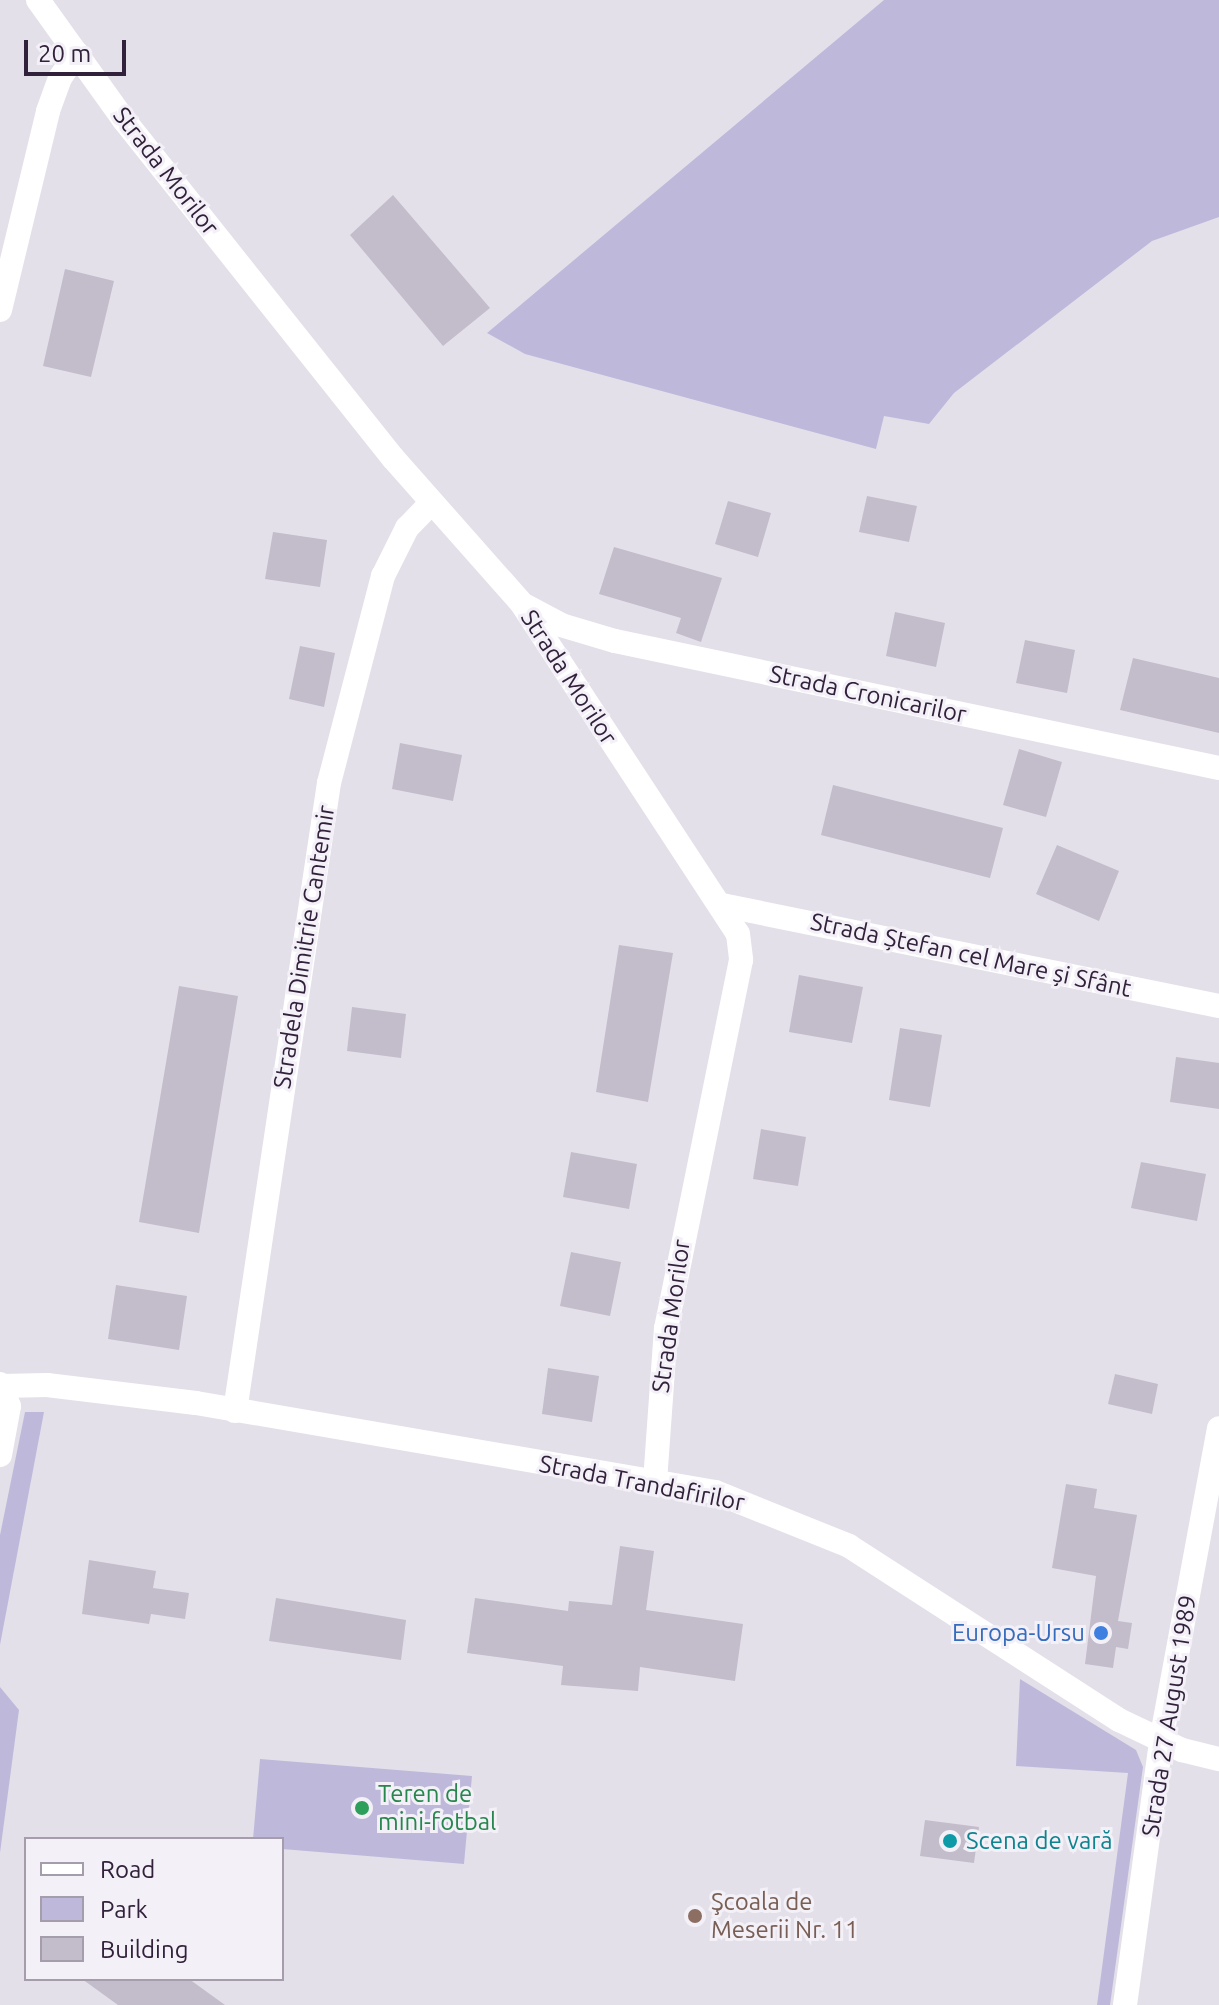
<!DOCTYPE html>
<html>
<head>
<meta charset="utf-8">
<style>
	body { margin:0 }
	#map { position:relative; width:1219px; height:2005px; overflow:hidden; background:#e4e0ea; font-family:Ubuntu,sans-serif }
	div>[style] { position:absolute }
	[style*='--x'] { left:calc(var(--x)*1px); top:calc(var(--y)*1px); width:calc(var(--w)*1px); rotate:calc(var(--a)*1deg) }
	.green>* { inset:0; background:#beb9db }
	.building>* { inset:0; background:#c3bccb }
	.minor>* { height:24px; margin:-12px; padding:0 12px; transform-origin:12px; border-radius:12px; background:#fff }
	.dots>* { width:22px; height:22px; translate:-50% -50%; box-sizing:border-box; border:4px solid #f3f0f7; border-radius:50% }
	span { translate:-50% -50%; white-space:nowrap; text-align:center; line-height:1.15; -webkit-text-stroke:6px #f3f0f7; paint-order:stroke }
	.street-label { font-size:24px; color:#31213a }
	.shop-label { font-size:24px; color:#366cbe }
	.right { translate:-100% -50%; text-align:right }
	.leisure-label { font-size:24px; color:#27864d }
	.left { translate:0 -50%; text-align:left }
	.culture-label { font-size:24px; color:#0d838f }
	.education-label { font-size:24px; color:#785e54 }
	.legend { position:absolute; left:24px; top:1837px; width:260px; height:144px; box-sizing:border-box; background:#f3f0f7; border:2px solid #a59dab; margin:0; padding:10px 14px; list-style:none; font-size:24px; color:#31213a }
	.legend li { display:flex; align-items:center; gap:16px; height:40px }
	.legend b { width:40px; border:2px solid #a59dab }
	.scale { position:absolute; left:24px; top:40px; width:102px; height:36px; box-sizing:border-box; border:4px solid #31213a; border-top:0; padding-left:10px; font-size:24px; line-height:28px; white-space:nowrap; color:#31213a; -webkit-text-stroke:6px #f3f0f7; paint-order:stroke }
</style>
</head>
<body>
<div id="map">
	<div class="green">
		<div style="clip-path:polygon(884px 0,1219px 0,1219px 217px,1152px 241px,954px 393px,929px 424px,884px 416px,876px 449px,525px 354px,487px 333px)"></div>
		<div style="clip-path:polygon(25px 1412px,44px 1412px,0 1645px,0 1535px)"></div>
		<div style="clip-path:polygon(1020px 1679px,1136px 1750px,1143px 1767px,1110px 2005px,1097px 2005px,1128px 1773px,1016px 1766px)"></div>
		<div style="clip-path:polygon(0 1687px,19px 1710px,0 1853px)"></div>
		<div style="clip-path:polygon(260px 1759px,472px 1776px,464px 1864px,282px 1849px,282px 1839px,253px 1839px)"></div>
	</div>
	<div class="building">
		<div style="clip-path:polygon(393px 195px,490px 308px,443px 346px,350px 235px)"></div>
		<div style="clip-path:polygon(65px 269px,114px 281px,91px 377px,43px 366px)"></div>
		<div style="clip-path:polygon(867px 496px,917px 506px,909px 542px,859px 532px)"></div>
		<div style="clip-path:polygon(728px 501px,771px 513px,758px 557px,715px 544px)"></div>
		<div style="clip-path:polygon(273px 532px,327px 540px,320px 587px,265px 579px)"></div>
		<div style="clip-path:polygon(614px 547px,722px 578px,701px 642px,676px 633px,681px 618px,599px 594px)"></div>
		<div style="clip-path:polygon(895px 612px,945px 623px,936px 667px,886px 656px)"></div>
		<div style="clip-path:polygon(1025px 640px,1075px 650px,1067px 693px,1016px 683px)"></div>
		<div style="clip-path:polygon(300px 646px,335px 653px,324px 707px,289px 699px)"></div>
		<div style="clip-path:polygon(1133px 658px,1219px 678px,1219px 733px,1120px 710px)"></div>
		<div style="clip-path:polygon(400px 743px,462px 755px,453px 801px,392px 789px)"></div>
		<div style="clip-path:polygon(1019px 749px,1062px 762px,1046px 817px,1003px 805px)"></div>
		<div style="clip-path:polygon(833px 785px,1003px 828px,990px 878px,821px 835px)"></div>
		<div style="clip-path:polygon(1057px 845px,1119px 871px,1099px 921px,1036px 894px)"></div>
		<div style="clip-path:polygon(619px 945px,673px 953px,648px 1102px,596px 1092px)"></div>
		<div style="clip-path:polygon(799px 975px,863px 987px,852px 1043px,789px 1032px)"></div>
		<div style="clip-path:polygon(179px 986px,238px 996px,199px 1233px,139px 1222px)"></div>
		<div style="clip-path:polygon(352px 1007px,406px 1014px,401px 1058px,347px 1051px)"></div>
		<div style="clip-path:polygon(900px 1028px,942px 1035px,930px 1107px,889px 1100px)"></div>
		<div style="clip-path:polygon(1176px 1057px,1219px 1063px,1219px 1109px,1170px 1102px)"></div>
		<div style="clip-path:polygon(761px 1129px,806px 1137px,798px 1186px,753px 1179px)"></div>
		<div style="clip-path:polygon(571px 1152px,637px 1164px,629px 1209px,563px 1197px)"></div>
		<div style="clip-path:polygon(1141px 1162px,1206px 1174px,1197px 1221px,1131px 1208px)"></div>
		<div style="clip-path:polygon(571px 1252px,621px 1262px,610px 1316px,560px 1306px)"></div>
		<div style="clip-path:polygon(116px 1285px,187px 1296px,179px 1350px,108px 1339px)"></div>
		<div style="clip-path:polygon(548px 1368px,599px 1376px,592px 1422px,542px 1414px)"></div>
		<div style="clip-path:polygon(1115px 1374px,1158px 1384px,1152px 1414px,1108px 1404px)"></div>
		<div style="clip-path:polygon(1066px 1484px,1097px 1489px,1094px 1508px,1137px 1515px,1118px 1621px,1132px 1623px,1128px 1649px,1116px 1647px,1113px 1668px,1085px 1664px,1096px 1576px,1052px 1568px)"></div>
		<div style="clip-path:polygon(620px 1546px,654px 1551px,646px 1610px,743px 1624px,735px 1681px,640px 1667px,638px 1691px,561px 1685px,563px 1666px,467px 1653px,475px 1598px,568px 1611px,569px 1601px,612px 1605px)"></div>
		<div style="clip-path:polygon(89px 1560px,156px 1571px,153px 1588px,189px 1593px,185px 1619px,151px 1614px,149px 1624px,82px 1614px)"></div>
		<div style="clip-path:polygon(276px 1598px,406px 1620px,401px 1660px,269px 1641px)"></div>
		<div style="clip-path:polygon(925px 1820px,979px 1827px,974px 1863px,920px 1856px)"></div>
		<div style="clip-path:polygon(82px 1979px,189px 1979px,225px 2005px,118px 2005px)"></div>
	</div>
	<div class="minor">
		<div style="--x:38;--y:0;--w:148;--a:54.4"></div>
		<div style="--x:124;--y:120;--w:432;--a:51.5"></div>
		<div style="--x:393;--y:458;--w:195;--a:48.5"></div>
		<div style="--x:522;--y:604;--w:394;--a:56.8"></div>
		<div style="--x:738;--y:934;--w:26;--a:83"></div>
		<div style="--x:741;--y:960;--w:376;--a:101.5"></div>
		<div style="--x:666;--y:1328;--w:153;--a:94.1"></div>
		<div style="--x:0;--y:310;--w:205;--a:-76.4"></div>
		<div style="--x:48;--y:111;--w:35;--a:-70"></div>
		<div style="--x:60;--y:78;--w:30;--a:-56"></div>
		<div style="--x:526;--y:606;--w:40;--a:28"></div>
		<div style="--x:561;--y:625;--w:56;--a:16.5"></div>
		<div style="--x:615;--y:641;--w:617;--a:11.87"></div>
		<div style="--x:722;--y:905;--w:507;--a:11.49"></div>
		<div style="--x:0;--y:1384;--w:24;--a:68"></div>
		<div style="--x:9;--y:1406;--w:50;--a:100.4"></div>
		<div style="--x:2;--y:1386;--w:45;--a:-1.3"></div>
		<div style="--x:47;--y:1385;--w:150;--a:6.9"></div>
		<div style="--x:196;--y:1403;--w:527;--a:9.73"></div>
		<div style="--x:715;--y:1492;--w:144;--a:21.9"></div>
		<div style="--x:849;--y:1546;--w:321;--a:32.8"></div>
		<div style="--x:1119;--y:1720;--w:70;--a:25.5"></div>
		<div style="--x:1182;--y:1750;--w:38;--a:14"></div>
		<div style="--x:235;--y:1411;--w:635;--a:-81.49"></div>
		<div style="--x:329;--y:783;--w:214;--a:-75.4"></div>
		<div style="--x:383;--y:576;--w:54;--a:-63.4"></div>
		<div style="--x:407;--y:528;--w:35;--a:-46"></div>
		<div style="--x:1125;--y:2005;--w:266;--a:-82.2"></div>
		<div style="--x:1161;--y:1741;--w:318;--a:-79.5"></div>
	</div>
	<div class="dots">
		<div style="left:1101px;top:1633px;background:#3f7fe0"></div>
		<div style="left:362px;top:1808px;background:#2e9e5b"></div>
		<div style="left:950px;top:1841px;background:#0f9aa8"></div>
		<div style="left:695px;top:1916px;background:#8d6e63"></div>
	</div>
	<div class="street-label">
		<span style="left:166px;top:171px;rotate:52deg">Strada Morilor</span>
		<span style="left:569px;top:677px;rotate:57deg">Strada Morilor</span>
		<span style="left:868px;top:694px;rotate:12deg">Strada Cronicarilor</span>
		<span style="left:304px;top:947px;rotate:-81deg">Stradela Dimitrie Cantemir</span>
		<span style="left:971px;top:955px;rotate:12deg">Strada Ștefan cel Mare și Sfânt</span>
		<span style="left:671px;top:1316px;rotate:-82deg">Strada Morilor</span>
		<span style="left:642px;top:1483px;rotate:11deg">Strada Trandafirilor</span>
		<span style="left:1169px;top:1716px;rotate:-81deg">Strada 27 August 1989</span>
	</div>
	<div class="shop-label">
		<span class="right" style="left:1085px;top:1633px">Europa-Ursu</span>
	</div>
	<div class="leisure-label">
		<span class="left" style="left:378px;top:1808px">Teren de<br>mini-fotbal</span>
	</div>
	<div class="culture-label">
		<span class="left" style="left:966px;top:1841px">Scena de vară</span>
	</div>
	<div class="education-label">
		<span class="left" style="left:711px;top:1916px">Şcoala de<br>Meserii Nr. 11</span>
	</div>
	<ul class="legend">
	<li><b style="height:10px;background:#fff"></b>Road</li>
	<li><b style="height:22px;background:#beb9db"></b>Park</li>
	<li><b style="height:22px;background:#c3bccb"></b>Building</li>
	</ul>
	<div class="scale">20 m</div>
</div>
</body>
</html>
